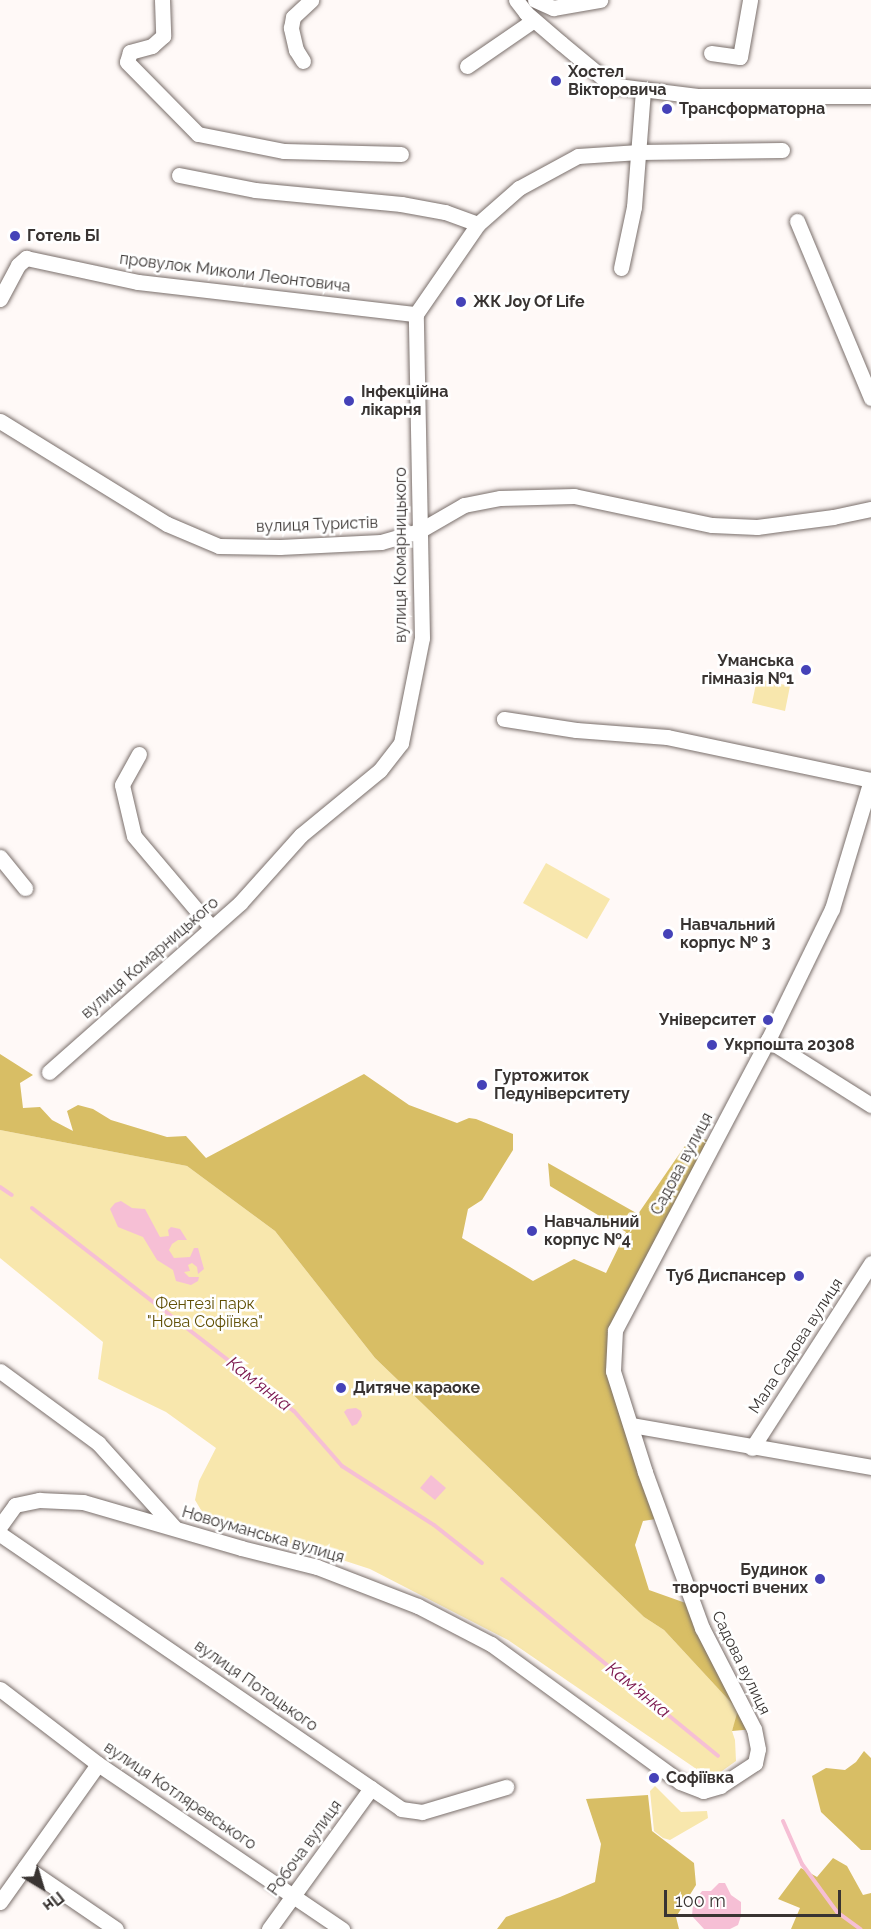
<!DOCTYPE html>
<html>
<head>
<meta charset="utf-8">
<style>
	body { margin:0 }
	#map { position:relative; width:871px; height:1929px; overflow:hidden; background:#fff9f7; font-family:Raleway,sans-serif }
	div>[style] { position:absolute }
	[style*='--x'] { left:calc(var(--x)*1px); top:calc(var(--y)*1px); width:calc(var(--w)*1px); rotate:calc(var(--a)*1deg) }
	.green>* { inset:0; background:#f8e7ad }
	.forest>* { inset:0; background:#d8be65 }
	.water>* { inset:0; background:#f6bfd5 }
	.stream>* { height:4px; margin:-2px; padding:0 2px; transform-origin:2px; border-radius:2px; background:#f6bfd5 }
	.roads { filter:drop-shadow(0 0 2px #7a6f6b) drop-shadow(0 0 2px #7a6f6b) }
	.minor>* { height:15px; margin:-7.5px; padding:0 7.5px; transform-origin:7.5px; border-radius:7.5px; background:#fff }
	.dots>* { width:16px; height:16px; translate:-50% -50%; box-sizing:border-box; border:3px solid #fff; border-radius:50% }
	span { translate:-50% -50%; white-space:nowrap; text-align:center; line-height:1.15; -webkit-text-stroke:5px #fff; paint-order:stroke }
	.poi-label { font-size:16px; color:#393432; font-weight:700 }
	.left { translate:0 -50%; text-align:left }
	.right { translate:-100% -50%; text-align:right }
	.street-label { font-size:16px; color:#393432 }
	.park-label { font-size:16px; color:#615006 }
	.water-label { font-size:18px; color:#7a154c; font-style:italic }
	.north { position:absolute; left:12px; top:1857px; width:60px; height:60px; -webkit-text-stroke:4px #fff; paint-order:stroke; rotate:142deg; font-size:16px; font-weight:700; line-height:24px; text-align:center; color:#393432 }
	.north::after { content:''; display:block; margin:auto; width:21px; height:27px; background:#393432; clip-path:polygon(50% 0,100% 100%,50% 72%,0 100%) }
	.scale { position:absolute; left:664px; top:1890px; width:177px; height:27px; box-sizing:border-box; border:3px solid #393432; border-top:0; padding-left:8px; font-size:18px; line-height:21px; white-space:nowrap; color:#393432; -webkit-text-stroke:4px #fff; paint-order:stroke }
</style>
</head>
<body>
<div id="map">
	<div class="green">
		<div style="clip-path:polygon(757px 679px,790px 686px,785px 711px,752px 703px)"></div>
		<div style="clip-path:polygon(546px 863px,610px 899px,587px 939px,523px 903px)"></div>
		<div style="clip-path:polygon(0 1130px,187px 1166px,275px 1231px,375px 1358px,644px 1617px,664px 1630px,739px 1711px,732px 1731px,735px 1740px,736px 1761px,711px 1779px,508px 1640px,370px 1569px,204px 1515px,195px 1500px,199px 1481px,216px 1448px,166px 1412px,98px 1379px,103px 1342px,0 1258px)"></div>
		<div style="clip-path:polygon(655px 1786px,681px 1812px,707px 1811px,708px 1818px,670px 1840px,663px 1838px,654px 1831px,650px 1791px)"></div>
	</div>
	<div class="forest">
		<div style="clip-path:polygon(0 1054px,33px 1075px,20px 1083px,23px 1108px,40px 1107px,52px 1120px,73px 1131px,67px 1111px,78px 1105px,93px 1109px,111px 1120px,167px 1137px,186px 1136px,206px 1158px,364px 1074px,409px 1105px,457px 1123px,469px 1118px,476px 1119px,513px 1134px,513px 1150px,482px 1200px,468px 1209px,462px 1238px,533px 1281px,574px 1259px,606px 1273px,626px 1232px,550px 1186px,548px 1163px,638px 1214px,691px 1137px,714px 1141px,615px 1330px,613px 1371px,662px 1518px,643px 1521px,635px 1545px,649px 1590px,694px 1606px,754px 1729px,732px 1731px,738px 1710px,664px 1630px,644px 1617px,375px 1358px,275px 1231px,187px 1166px,0 1130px)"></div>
		<div style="clip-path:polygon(864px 1751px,871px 1758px,871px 1850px,861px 1850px,821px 1812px,812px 1776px,826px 1768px,845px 1770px,856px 1762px)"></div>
		<div style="clip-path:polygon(648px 1795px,652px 1831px,694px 1863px,696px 1885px,676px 1917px,679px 1929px,497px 1929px,506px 1917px,560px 1897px,595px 1882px,601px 1844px,586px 1799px)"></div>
		<div style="clip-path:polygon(833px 1858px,847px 1866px,863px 1895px,871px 1893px,871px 1929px,791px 1929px,800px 1908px,778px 1899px,801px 1868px,817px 1877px)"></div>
	</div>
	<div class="water">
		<div style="clip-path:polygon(121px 1201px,132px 1208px,145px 1209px,160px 1237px,169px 1236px,168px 1230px,171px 1227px,180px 1229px,187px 1240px,178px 1240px,172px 1244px,169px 1250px,174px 1258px,190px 1257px,194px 1248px,198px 1248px,204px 1269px,198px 1274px,197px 1267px,192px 1263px,188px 1265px,190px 1271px,184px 1272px,189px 1277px,199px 1277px,198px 1281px,191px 1285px,176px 1281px,173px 1270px,157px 1260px,143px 1237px,118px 1227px,110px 1209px,115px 1203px)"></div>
		<div style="clip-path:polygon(356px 1408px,361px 1411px,362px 1416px,357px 1424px,352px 1426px,344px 1412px,347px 1409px)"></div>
		<div style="clip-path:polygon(431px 1475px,446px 1488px,435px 1500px,420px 1488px)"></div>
		<div style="clip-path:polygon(719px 1883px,725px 1883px,731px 1895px,741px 1902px,741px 1916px,738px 1925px,730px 1929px,704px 1929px,692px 1916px,693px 1904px,702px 1891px,711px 1891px)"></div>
	</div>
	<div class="stream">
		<div style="--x:0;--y:1187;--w:14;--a:34"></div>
		<div style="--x:32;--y:1208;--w:331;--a:37.8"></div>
		<div style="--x:294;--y:1411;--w:73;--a:48.9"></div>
		<div style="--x:342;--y:1466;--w:109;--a:32.7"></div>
		<div style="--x:434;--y:1525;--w:61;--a:38.4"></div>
		<div style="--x:502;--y:1579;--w:279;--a:39.3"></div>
		<div style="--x:783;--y:1821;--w:47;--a:66.2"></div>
		<div style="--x:802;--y:1864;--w:59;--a:53.9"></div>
		<div style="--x:837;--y:1912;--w:29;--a:36"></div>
	</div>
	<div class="roads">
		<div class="minor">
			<div style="--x:162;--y:0;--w:36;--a:88"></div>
			<div style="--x:163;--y:36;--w:15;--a:138"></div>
			<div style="--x:152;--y:46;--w:23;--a:165"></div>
			<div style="--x:130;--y:52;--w:10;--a:107"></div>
			<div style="--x:127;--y:62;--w:101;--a:45.4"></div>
			<div style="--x:198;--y:134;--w:88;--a:11.2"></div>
			<div style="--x:284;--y:151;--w:117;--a:1.5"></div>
			<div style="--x:516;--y:0;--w:16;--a:52"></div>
			<div style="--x:526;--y:13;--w:46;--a:40.6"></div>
			<div style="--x:561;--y:43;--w:53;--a:39.7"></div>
			<div style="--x:602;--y:77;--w:17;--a:31"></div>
			<div style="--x:617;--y:86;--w:83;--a:7"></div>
			<div style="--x:699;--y:96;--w:172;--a:0"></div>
			<div style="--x:535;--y:0;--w:20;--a:24"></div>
			<div style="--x:553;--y:8;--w:48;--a:-9.7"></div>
			<div style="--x:711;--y:53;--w:29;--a:8"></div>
			<div style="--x:740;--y:57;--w:58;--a:-80"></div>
			<div style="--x:303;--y:61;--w:13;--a:-122"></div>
			<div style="--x:296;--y:50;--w:23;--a:-103"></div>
			<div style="--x:291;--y:28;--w:11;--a:-80"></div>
			<div style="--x:293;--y:17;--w:25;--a:-43"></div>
			<div style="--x:467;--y:66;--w:81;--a:-34.5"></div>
			<div style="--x:179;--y:175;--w:77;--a:11.2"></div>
			<div style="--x:255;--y:190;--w:147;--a:5.5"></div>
			<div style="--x:401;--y:204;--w:45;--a:10.3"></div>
			<div style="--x:445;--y:212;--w:35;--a:20"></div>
			<div style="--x:797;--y:221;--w:192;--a:67.3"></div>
			<div style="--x:621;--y:268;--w:62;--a:-78"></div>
			<div style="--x:634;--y:207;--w:118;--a:-85.6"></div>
			<div style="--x:0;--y:299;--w:38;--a:-62"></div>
			<div style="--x:18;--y:265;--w:11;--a:-41"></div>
			<div style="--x:26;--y:258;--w:115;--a:12.1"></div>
			<div style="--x:138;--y:282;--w:280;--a:6.6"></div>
			<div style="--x:416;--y:314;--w:109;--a:-55.4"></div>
			<div style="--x:478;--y:224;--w:55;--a:-41.3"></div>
			<div style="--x:519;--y:188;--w:67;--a:-28.5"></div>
			<div style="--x:578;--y:156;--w:61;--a:-3.8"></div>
			<div style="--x:639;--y:152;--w:143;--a:-0.8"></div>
			<div style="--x:0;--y:421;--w:196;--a:31.7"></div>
			<div style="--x:167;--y:524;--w:56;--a:22.9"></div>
			<div style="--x:219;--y:546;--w:61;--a:0.9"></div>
			<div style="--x:280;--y:547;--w:101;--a:-2.8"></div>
			<div style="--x:381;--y:542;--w:40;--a:-16"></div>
			<div style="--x:419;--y:531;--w:52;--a:-30"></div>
			<div style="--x:464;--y:505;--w:37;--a:-11"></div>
			<div style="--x:500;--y:498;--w:74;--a:-1.5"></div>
			<div style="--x:574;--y:496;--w:141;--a:11.9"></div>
			<div style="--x:712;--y:525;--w:45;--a:2.5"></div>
			<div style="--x:757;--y:527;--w:77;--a:-7.5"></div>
			<div style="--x:833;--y:517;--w:39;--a:-12"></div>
			<div style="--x:139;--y:754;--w:35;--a:119"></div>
			<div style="--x:122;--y:785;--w:52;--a:76.8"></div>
			<div style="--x:134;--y:836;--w:119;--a:49.8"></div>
			<div style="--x:0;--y:857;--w:40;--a:51"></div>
			<div style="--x:768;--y:1040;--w:122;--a:32.3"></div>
			<div style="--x:49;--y:1072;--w:255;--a:-41.5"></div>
			<div style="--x:240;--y:903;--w:91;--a:-48.1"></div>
			<div style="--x:301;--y:835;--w:102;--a:-39.4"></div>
			<div style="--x:380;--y:770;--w:34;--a:-52"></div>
			<div style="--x:401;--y:743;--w:107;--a:-78.7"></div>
			<div style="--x:422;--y:638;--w:324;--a:-91.1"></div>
			<div style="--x:0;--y:1371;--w:122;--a:36.3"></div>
			<div style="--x:98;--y:1443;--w:113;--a:47.9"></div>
			<div style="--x:631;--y:1425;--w:244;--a:9.9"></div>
			<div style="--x:752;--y:1448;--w:220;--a:-57.2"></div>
			<div style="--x:0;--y:1526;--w:26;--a:-54"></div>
			<div style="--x:15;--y:1505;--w:25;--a:-12"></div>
			<div style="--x:39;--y:1500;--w:44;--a:2.6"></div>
			<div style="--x:83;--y:1502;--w:165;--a:16.2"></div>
			<div style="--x:241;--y:1548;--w:78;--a:14"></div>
			<div style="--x:317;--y:1567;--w:108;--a:21.1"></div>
			<div style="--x:418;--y:1606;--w:82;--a:27.5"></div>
			<div style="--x:491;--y:1644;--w:234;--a:36.1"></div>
			<div style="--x:680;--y:1782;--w:25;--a:21"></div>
			<div style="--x:703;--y:1791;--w:18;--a:-16"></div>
			<div style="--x:720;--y:1786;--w:42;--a:-33.3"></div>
			<div style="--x:755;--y:1763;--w:14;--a:-78"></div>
			<div style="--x:758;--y:1749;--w:20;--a:-101"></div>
			<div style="--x:754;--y:1729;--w:114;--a:-117.2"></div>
			<div style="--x:702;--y:1628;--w:166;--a:-110.1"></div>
			<div style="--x:645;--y:1472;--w:106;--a:-107.6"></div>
			<div style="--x:613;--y:1371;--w:41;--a:-87.2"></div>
			<div style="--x:615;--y:1330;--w:328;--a:-62.2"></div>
			<div style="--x:768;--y:1040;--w:146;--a:-64"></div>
			<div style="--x:832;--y:909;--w:135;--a:-73.2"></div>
			<div style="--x:871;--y:780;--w:208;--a:-168.1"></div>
			<div style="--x:667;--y:737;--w:91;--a:-175.6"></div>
			<div style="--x:576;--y:730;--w:73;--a:-171.3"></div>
			<div style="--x:0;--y:1534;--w:486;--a:34.4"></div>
			<div style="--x:401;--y:1809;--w:21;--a:8"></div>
			<div style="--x:422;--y:1812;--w:88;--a:-16.6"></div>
			<div style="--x:0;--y:1689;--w:123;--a:37.4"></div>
			<div style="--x:98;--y:1764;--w:295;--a:34.1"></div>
			<div style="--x:25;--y:1867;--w:110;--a:34.3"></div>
			<div style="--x:0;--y:1902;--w:169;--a:-54.6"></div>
			<div style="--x:269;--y:1929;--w:174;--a:-54.1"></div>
		</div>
	</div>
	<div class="dots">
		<div style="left:556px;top:81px;background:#4542b8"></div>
		<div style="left:667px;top:109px;background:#4542b8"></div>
		<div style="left:15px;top:236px;background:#4542b8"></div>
		<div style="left:461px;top:302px;background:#4542b8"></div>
		<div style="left:349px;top:401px;background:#4542b8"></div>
		<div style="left:806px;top:670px;background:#4542b8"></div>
		<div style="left:668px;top:934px;background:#4542b8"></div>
		<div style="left:768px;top:1020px;background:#4542b8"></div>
		<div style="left:712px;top:1045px;background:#4542b8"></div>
		<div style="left:482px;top:1085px;background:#4542b8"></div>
		<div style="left:532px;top:1231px;background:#4542b8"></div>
		<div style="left:799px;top:1276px;background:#4542b8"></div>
		<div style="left:341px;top:1388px;background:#4542b8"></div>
		<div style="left:820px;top:1579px;background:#4542b8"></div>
		<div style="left:654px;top:1778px;background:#4542b8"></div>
	</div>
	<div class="poi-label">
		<span class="left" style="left:568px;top:81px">Хостел<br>Вікторовича</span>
		<span class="left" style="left:679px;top:109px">Трансформаторна</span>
		<span class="left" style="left:27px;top:236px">Готель БІ</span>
		<span class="left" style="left:473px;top:302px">ЖК Joy Of Life</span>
		<span class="left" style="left:361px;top:401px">Інфекційна<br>лікарня</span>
		<span class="right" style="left:794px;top:670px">Уманська<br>гімназія №1</span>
		<span class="left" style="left:680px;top:934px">Навчальний<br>корпус № 3</span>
		<span class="right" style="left:756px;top:1020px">Університет</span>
		<span class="left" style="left:724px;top:1045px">Укрпошта 20308</span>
		<span class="left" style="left:494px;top:1085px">Гуртожиток<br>Педуніверситету</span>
		<span class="left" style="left:544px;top:1231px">Навчальний<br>корпус №4</span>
		<span class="right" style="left:786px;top:1276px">Туб Диспансер</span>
		<span class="left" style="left:353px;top:1388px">Дитяче караоке</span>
		<span class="right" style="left:808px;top:1579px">Будинок<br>творчості вчених</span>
		<span class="left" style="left:666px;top:1778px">Софіївка</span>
	</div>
	<div class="street-label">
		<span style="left:235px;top:273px;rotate:7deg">провулок Миколи Леонтовича</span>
		<span style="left:317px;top:525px;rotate:-2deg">вулиця Туристів</span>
		<span style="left:401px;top:555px;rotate:-90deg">вулиця Комарницького</span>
		<span style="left:150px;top:958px;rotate:-41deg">вулиця Комарницького</span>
		<span style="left:682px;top:1164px;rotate:-62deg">Садова вулиця</span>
		<span style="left:796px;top:1346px;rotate:-57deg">Мала Садова вулиця</span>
		<span style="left:263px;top:1535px;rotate:16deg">Новоуманська вулиця</span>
		<span style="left:741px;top:1663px;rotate:64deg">Садова вулиця</span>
		<span style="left:256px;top:1686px;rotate:35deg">вулиця Потоцького</span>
		<span style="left:180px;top:1796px;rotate:34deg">вулиця Котляревського</span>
		<span style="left:305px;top:1848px;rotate:-54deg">Робоча вулиця</span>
	</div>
	<div class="park-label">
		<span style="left:205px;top:1313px">Фентезі парк<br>"Нова Софіївка"</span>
	</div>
	<div class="water-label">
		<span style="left:259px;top:1384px;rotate:38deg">Кам'янка</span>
		<span style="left:638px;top:1690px;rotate:39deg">Кам'янка</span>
	</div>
	<div class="north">Пн</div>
	<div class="scale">100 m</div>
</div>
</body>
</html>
